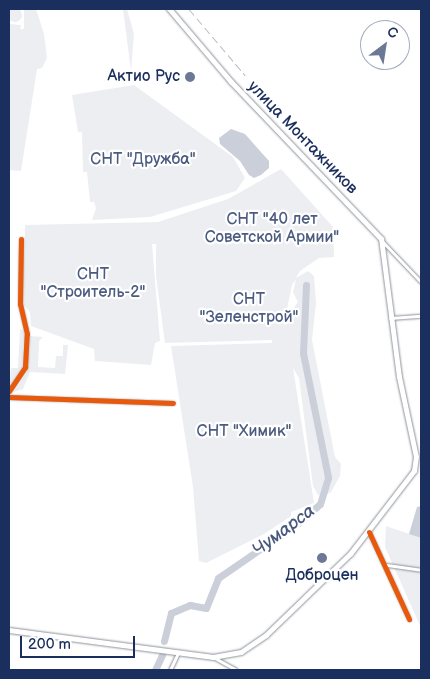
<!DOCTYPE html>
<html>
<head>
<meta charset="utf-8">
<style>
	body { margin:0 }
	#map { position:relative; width:430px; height:679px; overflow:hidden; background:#fff; font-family:"Balsamiq Sans",sans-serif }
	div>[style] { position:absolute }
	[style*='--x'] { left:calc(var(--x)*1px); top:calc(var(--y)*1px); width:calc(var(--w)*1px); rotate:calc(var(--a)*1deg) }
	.green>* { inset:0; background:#edeef2 }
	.round { border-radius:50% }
	.water>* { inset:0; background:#cbcfda }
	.river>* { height:7px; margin:-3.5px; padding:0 3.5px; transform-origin:3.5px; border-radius:3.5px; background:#cbcfda }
	.roads { filter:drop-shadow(0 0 1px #8e929a) drop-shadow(0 0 1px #8e929a) }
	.minor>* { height:3px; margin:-1.5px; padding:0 1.5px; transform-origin:1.5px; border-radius:1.5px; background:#fff }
	.secondary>* { height:4.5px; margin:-2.25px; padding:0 2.25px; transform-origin:2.25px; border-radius:2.25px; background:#fff }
	.rail>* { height:1px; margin-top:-0.5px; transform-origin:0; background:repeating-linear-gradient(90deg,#b9bcc1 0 8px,transparent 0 12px) }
	.cycleway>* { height:5px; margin:-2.5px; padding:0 2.5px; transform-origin:2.5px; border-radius:2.5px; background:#e8590c }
	.dots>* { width:14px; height:14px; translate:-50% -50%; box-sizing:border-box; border:2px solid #fff; border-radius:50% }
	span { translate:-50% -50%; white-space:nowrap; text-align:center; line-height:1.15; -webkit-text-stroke:4.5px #fff; paint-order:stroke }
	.poi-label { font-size:16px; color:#1b2f5e }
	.right { translate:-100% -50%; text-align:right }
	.street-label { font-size:16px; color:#1b2f5e }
	.park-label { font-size:16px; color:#4c5c80 }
	.water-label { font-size:18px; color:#49597e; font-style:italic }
	.frame { position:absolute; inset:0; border:10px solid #1b2f5e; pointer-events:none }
	.north { position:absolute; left:360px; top:20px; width:50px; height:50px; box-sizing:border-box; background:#fff; border:1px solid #a4acbf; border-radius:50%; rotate:31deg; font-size:14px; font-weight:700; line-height:20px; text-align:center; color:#1b2f5e }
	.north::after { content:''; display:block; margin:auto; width:18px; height:22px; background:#6b7896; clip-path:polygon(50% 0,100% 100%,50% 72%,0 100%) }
	.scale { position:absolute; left:20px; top:636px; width:115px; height:22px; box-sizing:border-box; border:2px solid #1b2f5e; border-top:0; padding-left:6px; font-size:15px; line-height:18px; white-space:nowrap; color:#1b2f5e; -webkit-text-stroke:4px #fff; paint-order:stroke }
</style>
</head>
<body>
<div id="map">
	<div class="green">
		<div class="round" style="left:8px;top:8px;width:14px;height:14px"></div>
		<div style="clip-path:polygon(24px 9px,36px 9px,44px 34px,47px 58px,42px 68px,37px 69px,21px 171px,9px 170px,9px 24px,21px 25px,20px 29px,24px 29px)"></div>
		<div style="clip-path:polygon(123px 9px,127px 9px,134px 34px,131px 71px)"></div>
		<div style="clip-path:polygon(134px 85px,233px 157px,245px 178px,236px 191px,150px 217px,92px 220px,96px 208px,94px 202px,90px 202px,87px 172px,83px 172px,82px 132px,78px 132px,72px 95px)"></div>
		<div style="clip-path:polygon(evenodd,281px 169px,333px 227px,334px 257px,319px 258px,300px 271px,296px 278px,308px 271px,314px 276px,316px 303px,312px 340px,335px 457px,341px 464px,340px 476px,331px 492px,323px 497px,318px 495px,313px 486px,299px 378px,293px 368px,314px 503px,291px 512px,291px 516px,264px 534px,206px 563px,199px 561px,193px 487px,171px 346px,272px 343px,272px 340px,165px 343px,156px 276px,156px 244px,152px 244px,160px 341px,155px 343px,151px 365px,95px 361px,94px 349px,31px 326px,30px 312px,23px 304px,25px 225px,158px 222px,228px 199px,281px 169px,296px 279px,293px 292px,298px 302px,285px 319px,292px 285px,296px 279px)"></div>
		<div style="clip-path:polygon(20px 329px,24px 330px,22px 372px,9px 388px,11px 368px,18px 368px)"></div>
		<div style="clip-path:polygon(30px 336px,43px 337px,39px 341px,38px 367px,55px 368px,56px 356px,63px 356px,63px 345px,68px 345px,65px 374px,30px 372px,23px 389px,14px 392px,27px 372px)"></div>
		<div style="clip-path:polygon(386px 526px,421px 538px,421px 628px,385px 547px)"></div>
	</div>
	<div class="water">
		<div style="clip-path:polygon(231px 129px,245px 134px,269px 161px,269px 168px,261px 175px,254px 178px,249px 175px,240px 161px,220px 144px,219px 138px)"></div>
		<div style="clip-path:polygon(421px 506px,421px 538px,409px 534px,417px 507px)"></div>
	</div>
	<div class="river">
		<div style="--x:164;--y:641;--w:29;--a:-76"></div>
		<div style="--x:171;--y:613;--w:21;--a:-23"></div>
		<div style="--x:190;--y:605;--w:16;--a:11"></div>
		<div style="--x:206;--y:608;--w:32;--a:-68"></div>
		<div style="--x:218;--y:578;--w:97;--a:-34.5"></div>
		<div style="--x:298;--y:523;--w:29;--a:-41"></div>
		<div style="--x:320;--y:504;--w:28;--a:-73"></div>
		<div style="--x:328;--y:477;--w:126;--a:-101.4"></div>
		<div style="--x:303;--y:353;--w:68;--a:-87.5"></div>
		<div style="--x:155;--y:670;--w:17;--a:-65"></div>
	</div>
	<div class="roads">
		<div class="minor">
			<div style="--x:381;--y:240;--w:58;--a:46.4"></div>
			<div style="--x:390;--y:318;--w:31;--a:-4"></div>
			<div style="--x:9;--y:391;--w:29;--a:-56"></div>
			<div style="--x:25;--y:367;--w:33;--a:-87"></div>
			<div style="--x:27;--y:334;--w:31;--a:-103"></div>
			<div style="--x:20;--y:304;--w:65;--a:-89.1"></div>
			<div style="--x:9;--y:397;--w:164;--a:2.1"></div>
			<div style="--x:369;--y:532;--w:96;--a:65.3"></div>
			<div style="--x:387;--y:565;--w:34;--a:8"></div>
			<div style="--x:213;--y:657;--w:26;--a:29"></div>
			<div style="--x:170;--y:670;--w:19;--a:-65"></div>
		</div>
		<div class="secondary">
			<div style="--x:9;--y:630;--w:206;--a:7.5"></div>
			<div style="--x:213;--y:657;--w:28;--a:-10"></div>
			<div style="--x:241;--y:652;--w:30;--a:-34"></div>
			<div style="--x:266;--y:635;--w:117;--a:-44"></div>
			<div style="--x:350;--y:554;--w:105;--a:-52.4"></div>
			<div style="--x:414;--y:471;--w:14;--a:-82"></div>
			<div style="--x:416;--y:457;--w:82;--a:-102"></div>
			<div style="--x:399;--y:377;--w:139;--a:-97.4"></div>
			<div style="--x:381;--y:239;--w:217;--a:-133.7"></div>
			<div style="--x:231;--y:82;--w:96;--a:-130.3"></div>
		</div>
	</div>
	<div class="rail">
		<div style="--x:189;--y:9;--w:87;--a:49.7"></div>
	</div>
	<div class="cycleway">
		<div style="--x:9;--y:391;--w:29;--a:-56"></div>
		<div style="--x:25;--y:367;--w:33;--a:-87"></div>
		<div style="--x:27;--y:334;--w:31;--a:-103"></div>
		<div style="--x:20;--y:304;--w:65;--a:-89.1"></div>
		<div style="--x:9;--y:397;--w:164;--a:2.1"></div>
		<div style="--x:369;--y:532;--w:96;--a:65.3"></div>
	</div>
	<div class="dots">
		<div style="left:190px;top:77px;background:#6b7896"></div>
		<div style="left:322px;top:558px;background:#6b7896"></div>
	</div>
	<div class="poi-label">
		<span class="right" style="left:180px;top:77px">Актио Рус</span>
		<span style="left:322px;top:576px">Доброцен</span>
	</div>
	<div class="street-label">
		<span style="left:302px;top:138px;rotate:46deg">улица Монтажников</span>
	</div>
	<div class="park-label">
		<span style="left:143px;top:160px">СНТ "Дружба"</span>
		<span style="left:272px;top:229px">СНТ "40 лет<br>Советской Армии"</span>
		<span style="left:93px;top:284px">СНТ<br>"Строитель-2"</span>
		<span style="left:249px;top:309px">СНТ<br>"Зеленстрой"</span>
		<span style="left:244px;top:432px">СНТ "Химик"</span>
	</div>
	<div class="water-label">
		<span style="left:284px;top:531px;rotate:-37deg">Чумарса</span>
	</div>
	<div class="frame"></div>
	<div class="north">С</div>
	<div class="scale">200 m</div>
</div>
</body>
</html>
